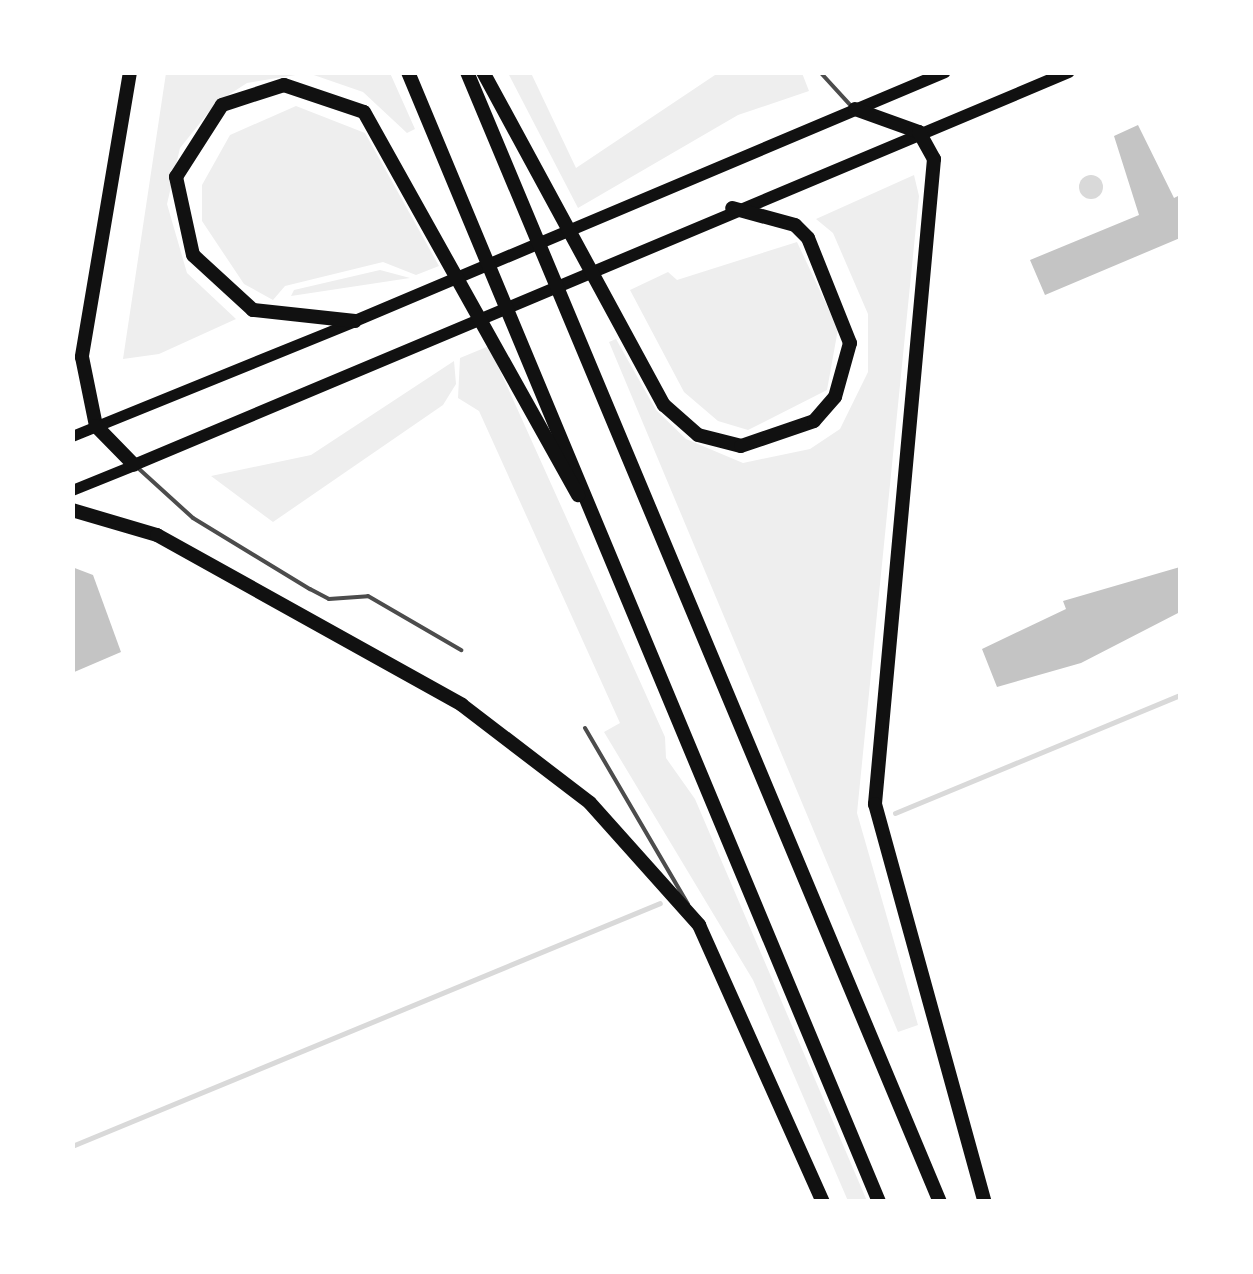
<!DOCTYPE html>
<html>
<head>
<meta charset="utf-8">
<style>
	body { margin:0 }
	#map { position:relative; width:1253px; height:1274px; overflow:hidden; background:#fff; font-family:Quicksand,sans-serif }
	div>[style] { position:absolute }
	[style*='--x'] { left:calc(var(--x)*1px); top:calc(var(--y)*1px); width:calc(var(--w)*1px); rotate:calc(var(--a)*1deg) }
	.green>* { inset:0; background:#eee }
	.water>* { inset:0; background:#d9d9d9 }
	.round { border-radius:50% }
	.stream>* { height:5px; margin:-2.5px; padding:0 2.5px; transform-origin:2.5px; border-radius:2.5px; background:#d9d9d9 }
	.building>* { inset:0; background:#c4c4c4 }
	.service>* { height:4px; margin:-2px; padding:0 2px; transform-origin:2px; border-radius:2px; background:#4c4c4c }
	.secondary>* { height:11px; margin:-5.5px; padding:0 5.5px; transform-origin:5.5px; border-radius:5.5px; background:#111 }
	.primary>* { height:12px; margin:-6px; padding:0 6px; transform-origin:6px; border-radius:6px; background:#111 }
	.motorway>* { height:14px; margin:-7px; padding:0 7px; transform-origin:7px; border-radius:7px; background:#111 }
	span { translate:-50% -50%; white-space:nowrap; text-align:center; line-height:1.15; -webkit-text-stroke:8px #fff; paint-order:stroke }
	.frame { position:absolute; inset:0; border:75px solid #fff; pointer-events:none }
</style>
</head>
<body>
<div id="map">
	<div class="green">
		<div style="clip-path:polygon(166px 73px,390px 73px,415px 129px,407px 133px,363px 92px,308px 73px,247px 83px,216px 103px,180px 148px,167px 204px,187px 273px,236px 319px,159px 354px,123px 359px)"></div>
		<div style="clip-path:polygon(508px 73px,531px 73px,576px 168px,718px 73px,802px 73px,809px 91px,738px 115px,578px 208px)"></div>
		<div style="clip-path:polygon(296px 106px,365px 133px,439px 266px,416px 275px,383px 262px,285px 286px,273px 300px,244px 284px,202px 221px,202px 185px,230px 135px)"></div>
		<div style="clip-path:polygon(914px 175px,919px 196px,857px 813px,918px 1025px,898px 1032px,609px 342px,616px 339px,656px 410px,686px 439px,743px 463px,810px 449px,840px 429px,868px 372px,868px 314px,833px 233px,816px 219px)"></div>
		<div style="clip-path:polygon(797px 242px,838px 329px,827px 390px,748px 430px,718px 421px,684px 392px,630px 290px,668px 272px,677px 280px)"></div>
		<div style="clip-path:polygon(380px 270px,410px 278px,291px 296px,294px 290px)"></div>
		<div style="clip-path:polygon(489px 346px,665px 737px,666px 758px,695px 799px,867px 1201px,848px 1201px,753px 980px,604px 732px,620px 723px,479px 411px,458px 398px,460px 358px)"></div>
		<div style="clip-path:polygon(454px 361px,456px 384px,443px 405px,273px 522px,211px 476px,311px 455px)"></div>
	</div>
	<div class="water">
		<div class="round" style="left:1079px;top:175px;width:24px;height:24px"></div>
	</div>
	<div class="stream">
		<div style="--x:895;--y:813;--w:308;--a:-22.5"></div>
		<div style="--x:72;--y:1146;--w:636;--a:-22.45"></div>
	</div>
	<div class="building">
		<div style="clip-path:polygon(1138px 125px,1174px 198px,1180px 195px,1180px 238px,1045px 295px,1030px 260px,1139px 215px,1114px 136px)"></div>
		<div style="clip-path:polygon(72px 567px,93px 575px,121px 652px,72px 673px)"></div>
		<div style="clip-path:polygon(1180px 567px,1180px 612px,1081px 663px,997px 687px,982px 649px,1066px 609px,1063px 601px)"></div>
	</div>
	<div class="service">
		<div style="--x:820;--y:72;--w:46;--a:47.6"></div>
		<div style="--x:138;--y:468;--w:74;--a:42.3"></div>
		<div style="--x:193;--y:518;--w:137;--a:31.3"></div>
		<div style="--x:310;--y:589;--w:21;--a:28"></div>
		<div style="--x:329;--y:599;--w:39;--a:-4"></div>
		<div style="--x:368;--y:596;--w:108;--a:30.1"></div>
		<div style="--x:585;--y:728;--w:204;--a:59.7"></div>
	</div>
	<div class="secondary">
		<div style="--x:72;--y:436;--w:305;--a:-22.1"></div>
		<div style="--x:72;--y:490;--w:67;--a:-22"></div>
	</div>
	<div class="primary">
		<div style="--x:355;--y:321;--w:640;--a:-22.88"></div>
		<div style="--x:134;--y:465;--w:1014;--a:-22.8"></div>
	</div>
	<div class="motorway">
		<div style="--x:130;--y:72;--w:289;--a:99.6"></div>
		<div style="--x:82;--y:357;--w:70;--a:78.5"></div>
		<div style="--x:96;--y:426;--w:54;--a:45.7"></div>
		<div style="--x:408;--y:72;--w:1224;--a:67.37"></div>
		<div style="--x:467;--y:72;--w:1225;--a:67.29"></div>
		<div style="--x:483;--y:72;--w:379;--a:61.5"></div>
		<div style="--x:664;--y:405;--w:45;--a:41.4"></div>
		<div style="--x:698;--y:435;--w:44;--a:14.3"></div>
		<div style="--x:741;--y:446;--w:77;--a:-18.9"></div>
		<div style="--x:814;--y:421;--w:32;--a:-49"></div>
		<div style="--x:835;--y:397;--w:56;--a:-74.5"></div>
		<div style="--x:850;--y:343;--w:113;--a:-111.8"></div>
		<div style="--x:808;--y:238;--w:18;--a:-135"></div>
		<div style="--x:795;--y:225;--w:65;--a:-164.9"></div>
		<div style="--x:855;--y:109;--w:68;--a:19.8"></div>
		<div style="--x:919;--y:132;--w:31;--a:61"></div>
		<div style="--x:934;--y:159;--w:648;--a:95.23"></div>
		<div style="--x:875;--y:804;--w:413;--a:74.6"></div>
		<div style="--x:355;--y:321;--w:103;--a:-173.8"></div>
		<div style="--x:253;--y:310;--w:81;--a:-137.5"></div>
		<div style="--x:193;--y:255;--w:80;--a:-102.3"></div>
		<div style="--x:176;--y:177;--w:85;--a:-57.4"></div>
		<div style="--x:222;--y:105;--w:65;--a:-17.9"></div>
		<div style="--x:284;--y:85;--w:84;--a:18.6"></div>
		<div style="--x:364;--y:112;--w:439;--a:60.8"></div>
		<div style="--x:72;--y:510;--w:89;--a:16.4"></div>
		<div style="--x:157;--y:535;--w:349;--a:29.1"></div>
		<div style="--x:462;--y:705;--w:161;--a:37.4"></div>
		<div style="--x:590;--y:803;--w:164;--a:48.2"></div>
		<div style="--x:699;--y:925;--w:303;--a:65.9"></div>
	</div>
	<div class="frame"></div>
</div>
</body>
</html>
